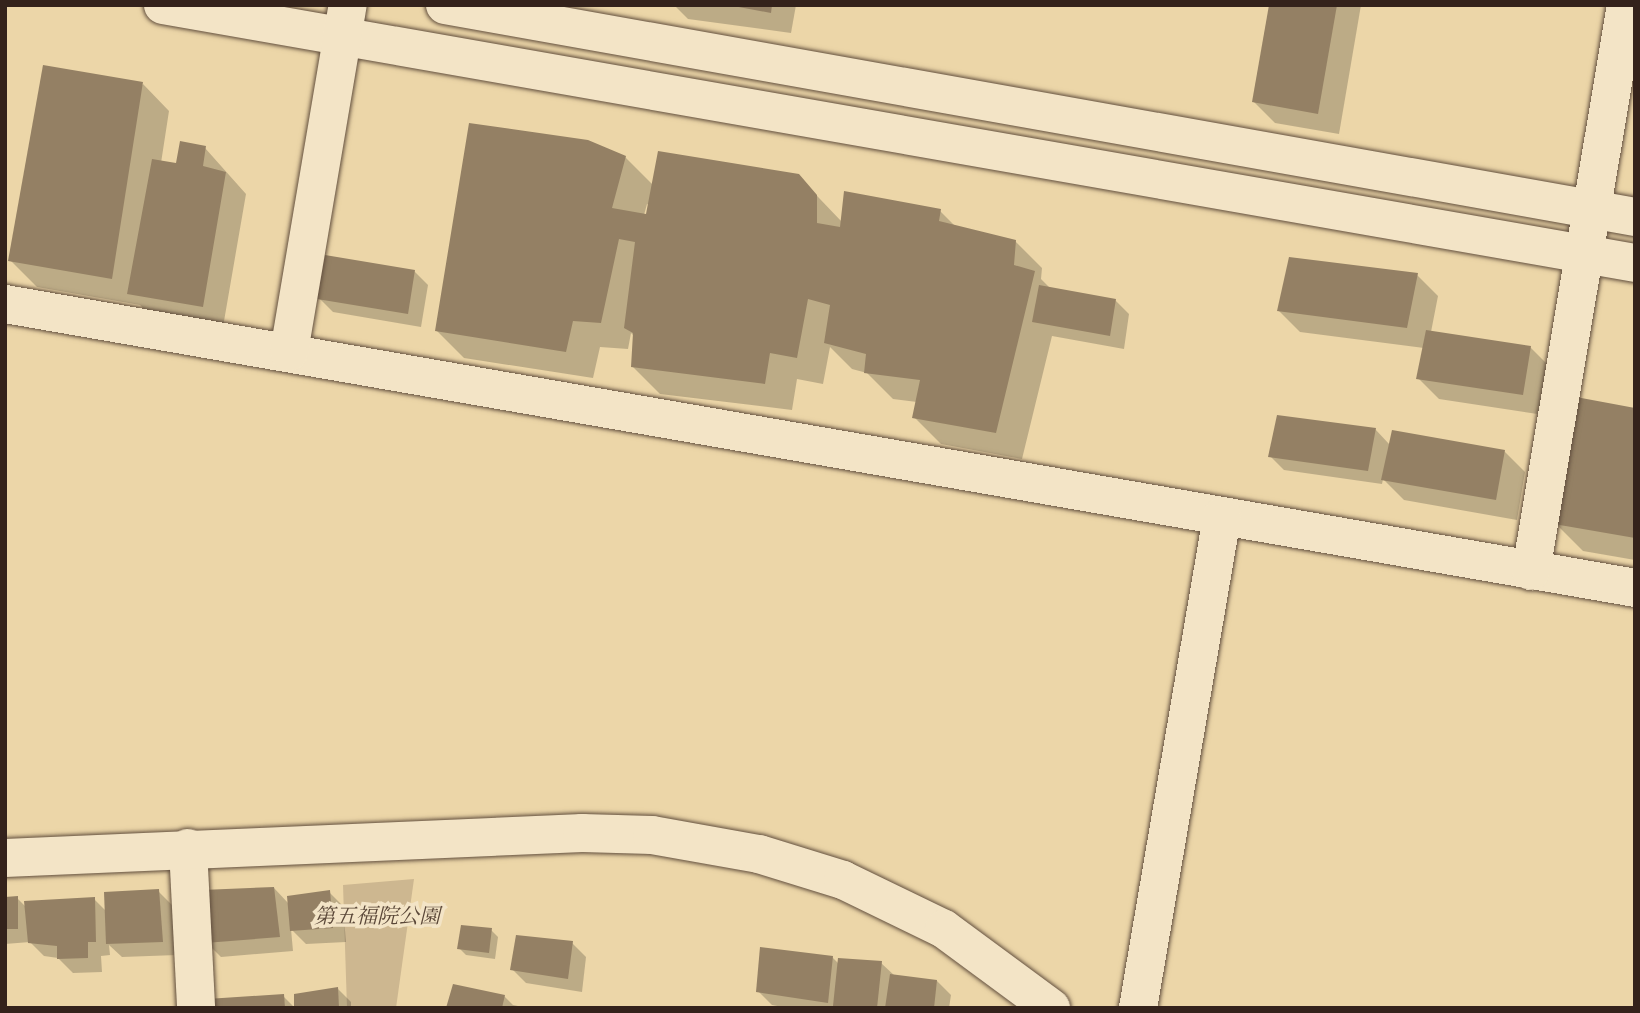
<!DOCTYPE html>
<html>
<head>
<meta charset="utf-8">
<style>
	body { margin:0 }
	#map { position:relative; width:1640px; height:1013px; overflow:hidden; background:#ecd6a8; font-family:"IM FELL Double Pica","Noto Serif JP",serif }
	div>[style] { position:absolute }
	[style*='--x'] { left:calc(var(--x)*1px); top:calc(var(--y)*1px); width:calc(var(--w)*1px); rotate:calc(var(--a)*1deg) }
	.green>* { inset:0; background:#cdb790 }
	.shadow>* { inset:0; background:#0003 }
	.building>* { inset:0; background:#948064 }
	.roads { filter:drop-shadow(0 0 2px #624f3e) drop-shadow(0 0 2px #624f3e) }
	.minor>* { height:38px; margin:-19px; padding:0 19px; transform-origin:19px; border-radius:19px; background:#f3e4c6 }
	span { translate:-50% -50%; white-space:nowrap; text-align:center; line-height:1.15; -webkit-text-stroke:7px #f3e4c6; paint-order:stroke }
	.park-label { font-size:21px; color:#5a4738; font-style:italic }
	.frame { position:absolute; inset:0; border:7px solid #34221b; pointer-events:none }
</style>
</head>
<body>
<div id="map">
	<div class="green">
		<div style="clip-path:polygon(414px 879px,396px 1008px,347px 1008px,343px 885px)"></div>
	</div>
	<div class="shadow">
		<div style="clip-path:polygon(674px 5px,796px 5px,791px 33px,688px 19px)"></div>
		<div style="clip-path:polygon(1271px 5px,1361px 5px,1339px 134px,1275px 123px,1254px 102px)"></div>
		<div style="clip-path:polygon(143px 84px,169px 111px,161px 163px,177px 165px,205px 148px,246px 194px,223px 327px,149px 314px,140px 305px,37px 287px,10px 260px)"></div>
		<div style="clip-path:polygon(evenodd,625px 157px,653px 185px,798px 176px,842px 222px,940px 211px,956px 227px,1015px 241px,1042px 268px,1041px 279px,1051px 289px,1115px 300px,1129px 314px,1124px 349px,1052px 336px,1022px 459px,941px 444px,914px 417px,917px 402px,893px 399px,867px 373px,852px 369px,830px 347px,823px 384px,797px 379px,792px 410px,660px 394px,633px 367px,635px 337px,631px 333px,628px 349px,600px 347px,593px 378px,464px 358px,437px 331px,625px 157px,647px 204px,649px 205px,647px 216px,644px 215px,647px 204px)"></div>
		<div style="clip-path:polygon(414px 271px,428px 285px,421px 327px,333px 312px,319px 298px)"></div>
		<div style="clip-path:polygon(1417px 275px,1438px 296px,1431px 332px,1530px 347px,1551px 368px,1544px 415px,1439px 399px,1418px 378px,1424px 348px,1300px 332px,1279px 311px)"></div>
		<div style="clip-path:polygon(1635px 409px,1635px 560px,1583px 551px,1556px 524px)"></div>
		<div style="clip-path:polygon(1375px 429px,1390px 445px,1504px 451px,1525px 472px,1517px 520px,1404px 500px,1383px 479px,1382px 484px,1284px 470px,1270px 456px)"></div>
		<div style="clip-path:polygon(274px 888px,289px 904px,329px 892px,343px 906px,346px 942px,306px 944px,291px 929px,293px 951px,221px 957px,207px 943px)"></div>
		<div style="clip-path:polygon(158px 891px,172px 905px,177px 955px,122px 957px,109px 945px,110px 955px,101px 956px,102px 972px,73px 973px,58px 958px,44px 956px,30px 942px,5px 944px,5px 899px,17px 898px,26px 907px,94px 899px,106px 911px)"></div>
		<div style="clip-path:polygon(491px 930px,498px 937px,495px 959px,466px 955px,459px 948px)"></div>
		<div style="clip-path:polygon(572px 943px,586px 957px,582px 992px,526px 983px,512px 969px)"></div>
		<div style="clip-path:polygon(832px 957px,839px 964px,881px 963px,895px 976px,937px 981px,951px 995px,949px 1008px,788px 1008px,772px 1005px,758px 991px)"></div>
		<div style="clip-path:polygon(337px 988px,351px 1002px,351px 1008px,296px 1008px)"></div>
		<div style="clip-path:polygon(283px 996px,295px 1008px,209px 1008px)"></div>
		<div style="clip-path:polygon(504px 996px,513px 1005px,528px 1008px,448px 1008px)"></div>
	</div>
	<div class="building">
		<div style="clip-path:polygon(728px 5px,772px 5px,771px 13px)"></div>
		<div style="clip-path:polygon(1269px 5px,1337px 5px,1318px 114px,1252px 102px)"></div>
		<div style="clip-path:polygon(43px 65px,143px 82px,112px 279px,8px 261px)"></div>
		<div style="clip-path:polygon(469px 123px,588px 140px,626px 156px,612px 208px,646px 214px,658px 151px,799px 174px,817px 195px,817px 223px,840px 227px,844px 191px,941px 209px,939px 221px,1016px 240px,1014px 265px,1035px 271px,996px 433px,912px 418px,920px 380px,864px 373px,866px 354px,824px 343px,830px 305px,808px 299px,797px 358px,770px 353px,765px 384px,631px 367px,633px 333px,624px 328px,635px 242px,619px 239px,601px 323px,573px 321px,566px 352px,435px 331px)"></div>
		<div style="clip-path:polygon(180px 141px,206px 146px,203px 166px,226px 172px,203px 307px,127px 294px,152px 159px,176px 163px)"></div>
		<div style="clip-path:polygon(325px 255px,415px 270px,408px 314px,317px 299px)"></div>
		<div style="clip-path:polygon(1289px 257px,1418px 273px,1407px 328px,1277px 311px)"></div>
		<div style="clip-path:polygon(1039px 285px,1116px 299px,1110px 336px,1032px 322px)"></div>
		<div style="clip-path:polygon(1426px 330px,1531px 346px,1523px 395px,1416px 379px)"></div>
		<div style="clip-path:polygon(1576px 397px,1635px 408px,1635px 538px,1554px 524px)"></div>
		<div style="clip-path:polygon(1277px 415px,1376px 428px,1368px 471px,1268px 457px)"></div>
		<div style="clip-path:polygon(1392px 430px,1505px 450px,1496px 500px,1381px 480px)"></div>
		<div style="clip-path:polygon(274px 887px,280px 937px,205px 943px,202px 890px)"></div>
		<div style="clip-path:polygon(159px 889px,163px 942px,106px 944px,104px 892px)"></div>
		<div style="clip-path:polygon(330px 890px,333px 928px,290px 931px,287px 896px)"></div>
		<div style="clip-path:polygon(18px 896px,18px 929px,5px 929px,5px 897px)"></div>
		<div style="clip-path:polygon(95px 897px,96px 942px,88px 942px,88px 958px,57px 959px,57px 946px,28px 943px,24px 901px)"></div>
		<div style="clip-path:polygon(461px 925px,492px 928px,489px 953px,457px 949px)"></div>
		<div style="clip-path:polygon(516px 935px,573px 941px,568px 979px,510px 970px)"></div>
		<div style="clip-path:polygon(760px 947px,833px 956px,828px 1003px,756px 992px)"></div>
		<div style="clip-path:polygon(838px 958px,882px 961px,877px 1008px,833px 1006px)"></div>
		<div style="clip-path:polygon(890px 974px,937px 980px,934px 1008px,885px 1008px)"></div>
		<div style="clip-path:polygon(453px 984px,505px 995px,502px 1008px,446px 1008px)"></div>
		<div style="clip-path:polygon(338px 987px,339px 1008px,294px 1008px,294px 994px)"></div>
		<div style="clip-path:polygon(284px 994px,285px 1008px,207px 1008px,207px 999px)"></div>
	</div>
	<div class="roads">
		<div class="minor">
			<div style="--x:163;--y:5;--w:1494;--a:9.94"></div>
			<div style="--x:445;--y:5;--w:1209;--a:10.1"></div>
			<div style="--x:5;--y:304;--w:1655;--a:9.88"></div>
			<div style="--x:289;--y:352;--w:352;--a:-80.4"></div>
			<div style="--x:1531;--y:571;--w:574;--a:-80.47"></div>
			<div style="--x:188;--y:848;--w:160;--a:87.1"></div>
			<div style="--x:5;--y:858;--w:578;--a:-2.48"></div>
			<div style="--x:582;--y:833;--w:70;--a:1.6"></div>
			<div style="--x:652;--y:835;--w:109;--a:10.1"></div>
			<div style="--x:759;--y:854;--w:88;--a:17.2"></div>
			<div style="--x:843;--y:880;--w:112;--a:25.9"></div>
			<div style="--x:944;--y:929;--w:133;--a:36.4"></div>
			<div style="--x:1138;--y:1008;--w:499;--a:-80.3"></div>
		</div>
	</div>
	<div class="park-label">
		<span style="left:377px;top:917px">第五福院公園</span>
	</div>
	<div class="frame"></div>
</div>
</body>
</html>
